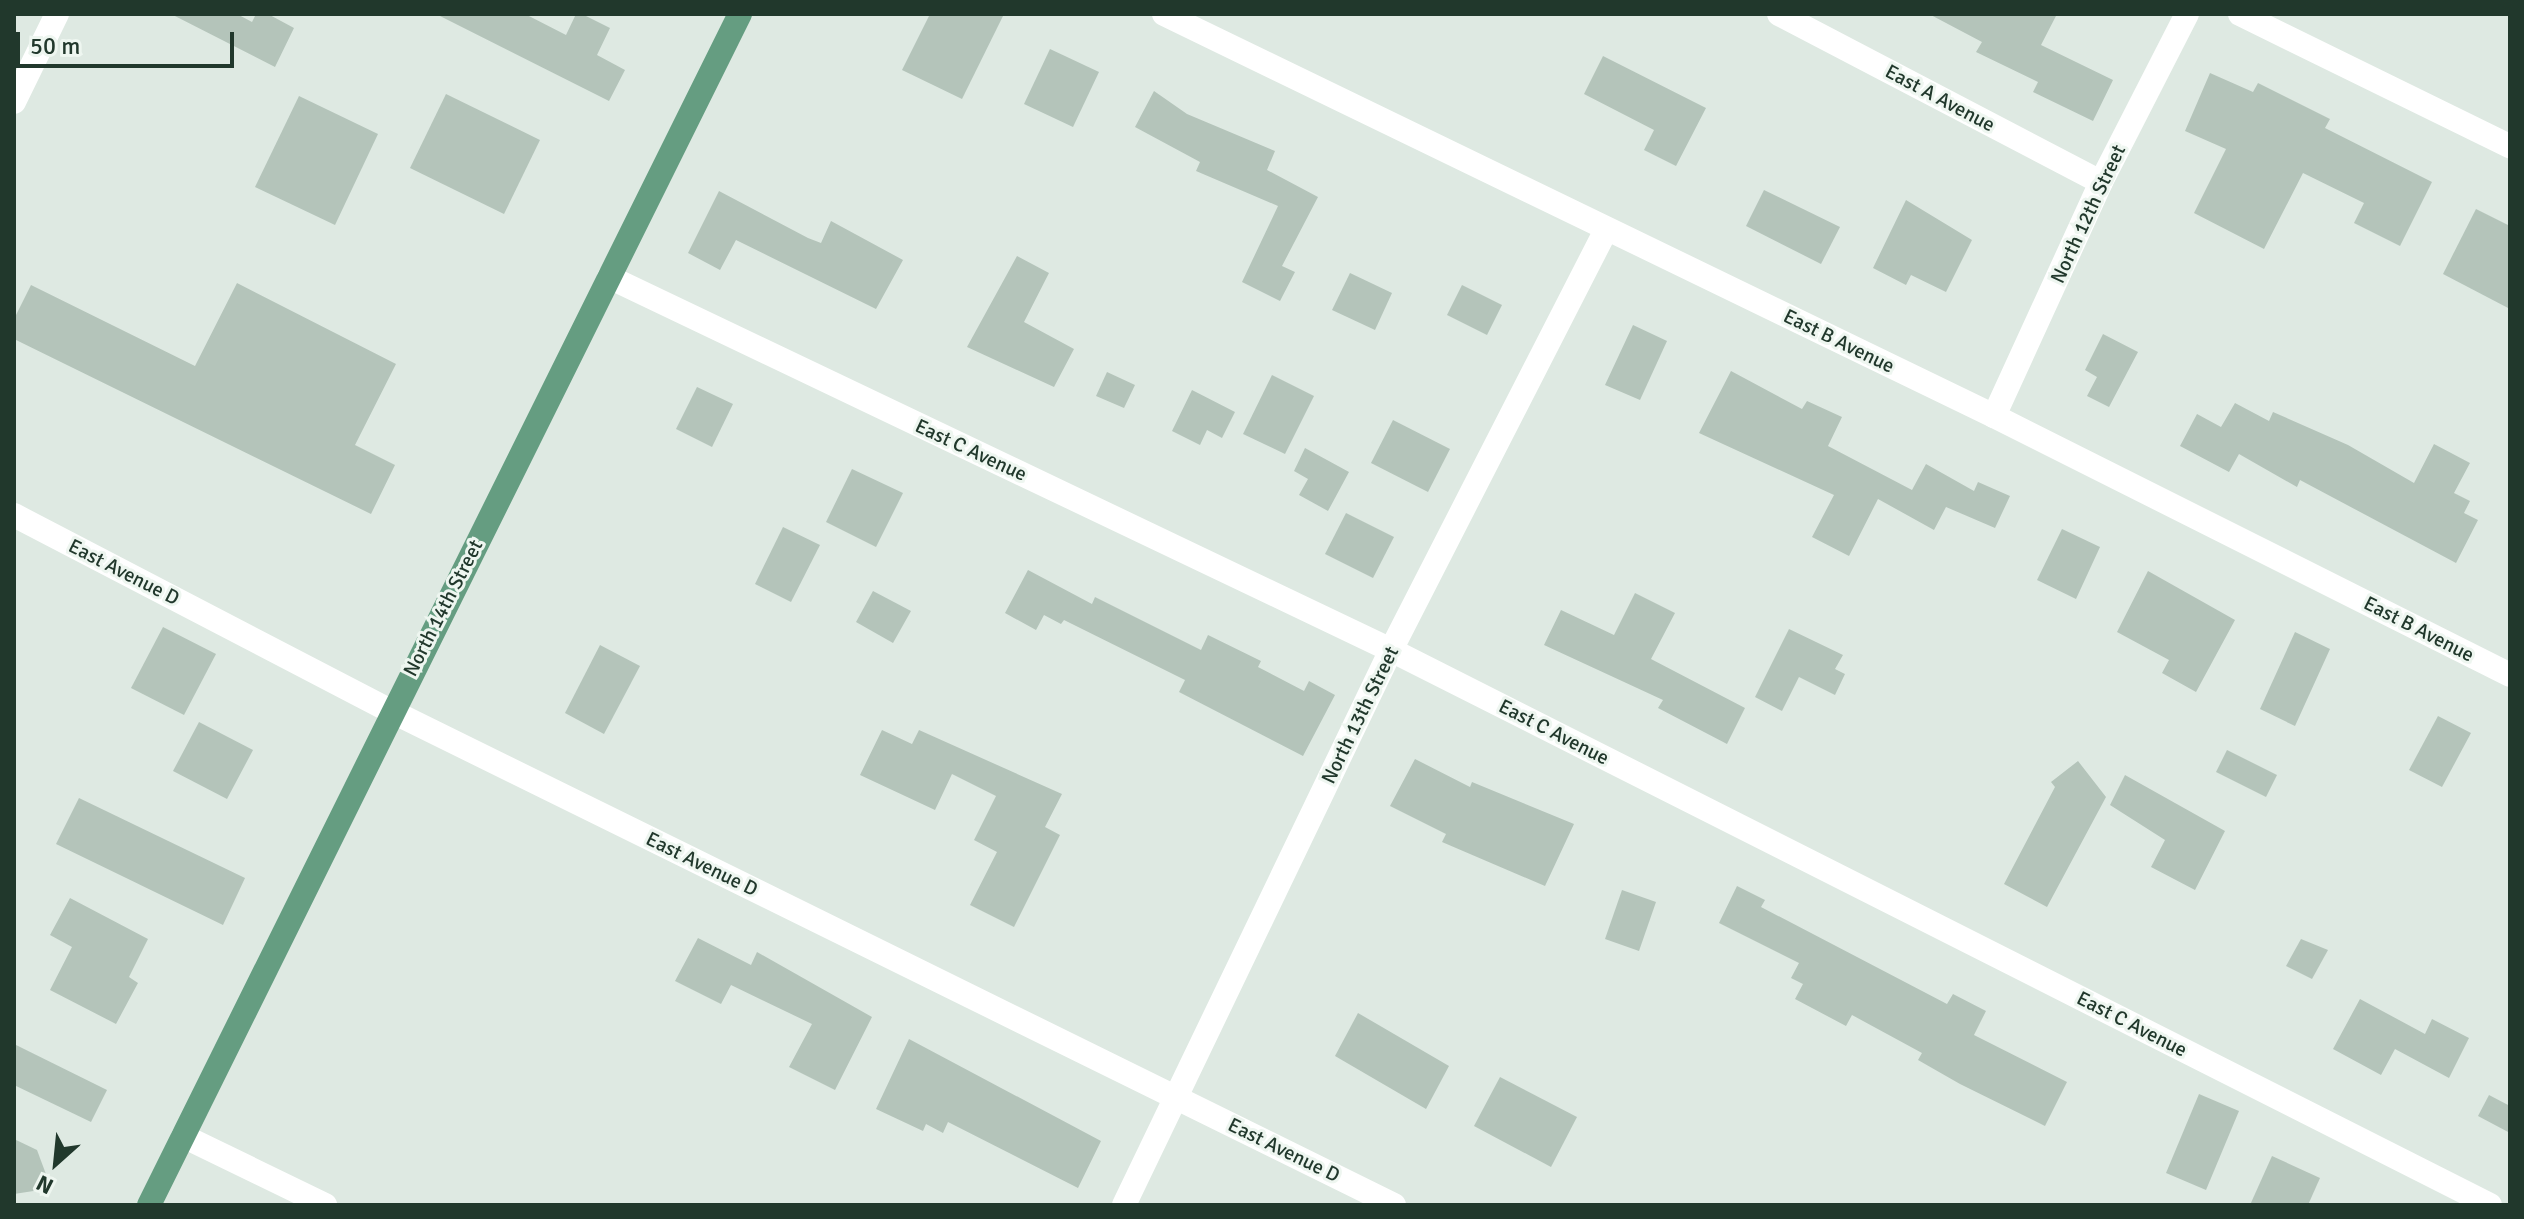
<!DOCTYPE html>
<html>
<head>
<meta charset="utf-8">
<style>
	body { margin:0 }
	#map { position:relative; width:2524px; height:1219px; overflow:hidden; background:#dee9e2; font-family:Signika,sans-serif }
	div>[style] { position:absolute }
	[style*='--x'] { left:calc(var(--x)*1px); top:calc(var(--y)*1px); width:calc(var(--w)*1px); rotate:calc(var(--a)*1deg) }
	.building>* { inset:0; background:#b4c4ba }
	.minor>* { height:24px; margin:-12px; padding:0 12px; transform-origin:12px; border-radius:12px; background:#fff }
	.primary>* { height:24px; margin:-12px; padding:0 12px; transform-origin:12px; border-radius:12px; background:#659d81 }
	span { translate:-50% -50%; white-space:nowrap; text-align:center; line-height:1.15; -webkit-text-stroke:6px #eef6f0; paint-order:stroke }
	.street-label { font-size:20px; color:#21382c }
	.frame { position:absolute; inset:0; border:16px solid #21382c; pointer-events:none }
	.north { position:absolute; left:16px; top:1123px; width:80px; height:80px; -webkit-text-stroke:6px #eef6f0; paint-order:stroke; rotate:207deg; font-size:22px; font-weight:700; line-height:32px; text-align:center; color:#21382c }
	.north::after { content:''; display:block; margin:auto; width:28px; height:36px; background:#21382c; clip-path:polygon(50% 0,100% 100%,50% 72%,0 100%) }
	.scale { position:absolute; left:16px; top:32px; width:218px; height:36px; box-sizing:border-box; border:4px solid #21382c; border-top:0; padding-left:10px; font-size:24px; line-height:28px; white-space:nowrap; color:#21382c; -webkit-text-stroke:6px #eef6f0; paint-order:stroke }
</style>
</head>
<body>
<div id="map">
	<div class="building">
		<div style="clip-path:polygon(171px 14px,237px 14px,252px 22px,256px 14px,268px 14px,294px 28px,275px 67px)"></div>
		<div style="clip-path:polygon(436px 14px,525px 14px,566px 35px,576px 14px,582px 14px,610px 28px,597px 55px,625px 70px,609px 101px)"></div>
		<div style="clip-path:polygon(930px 14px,1004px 14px,962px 99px,902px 70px)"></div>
		<div style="clip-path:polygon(1929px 14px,2057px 14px,2041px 45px,2113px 80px,2093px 121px,2033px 92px,2038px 82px,1976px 52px,1982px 42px)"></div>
		<div style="clip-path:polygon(1050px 49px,1099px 72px,1073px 127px,1024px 104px)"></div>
		<div style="clip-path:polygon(1603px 56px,1706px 108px,1676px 166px,1644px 150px,1654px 130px,1584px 94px)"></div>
		<div style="clip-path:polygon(2210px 73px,2253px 92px,2258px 83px,2330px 119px,2325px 128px,2432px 182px,2400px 246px,2354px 223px,2364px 203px,2303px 173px,2264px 249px,2194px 213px,2226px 149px,2185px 131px)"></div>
		<div style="clip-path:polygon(1154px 91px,1187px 114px,1275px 151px,1267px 170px,1318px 197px,1282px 266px,1295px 272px,1280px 301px,1242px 282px,1278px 206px,1196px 171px,1200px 162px,1135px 127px)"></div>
		<div style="clip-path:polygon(446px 94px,540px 140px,504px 214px,410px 168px)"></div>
		<div style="clip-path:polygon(299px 96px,378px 134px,335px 225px,255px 187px)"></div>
		<div style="clip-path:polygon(1764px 190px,1840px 227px,1821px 264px,1746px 226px)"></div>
		<div style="clip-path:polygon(719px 191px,808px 238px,821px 243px,831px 221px,903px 260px,876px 309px,736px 240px,720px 270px,688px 253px)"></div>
		<div style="clip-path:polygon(1906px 200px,1972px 240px,1946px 292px,1911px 275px,1906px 285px,1873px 268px)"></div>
		<div style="clip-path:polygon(2476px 209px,2510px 226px,2510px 309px,2443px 274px)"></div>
		<div style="clip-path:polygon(1017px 256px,1049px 273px,1024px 322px,1074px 349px,1054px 387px,967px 347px)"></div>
		<div style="clip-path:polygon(1350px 273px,1392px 293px,1375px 330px,1332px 310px)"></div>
		<div style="clip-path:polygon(237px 283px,396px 364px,355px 445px,395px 465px,371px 514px,14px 339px,14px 319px,31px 285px,195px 366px)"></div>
		<div style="clip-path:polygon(1462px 285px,1502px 305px,1487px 335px,1447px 315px)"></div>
		<div style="clip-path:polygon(1633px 325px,1667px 341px,1640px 400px,1605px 385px)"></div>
		<div style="clip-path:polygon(2103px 334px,2138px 352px,2109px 407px,2087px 396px,2097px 377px,2085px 370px)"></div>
		<div style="clip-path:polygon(1731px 371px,1802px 409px,1807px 401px,1842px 417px,1828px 446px,1912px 490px,1926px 464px,1974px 491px,1978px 482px,2010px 496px,1995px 528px,1946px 507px,1934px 530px,1878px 499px,1849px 556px,1812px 537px,1834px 495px,1699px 433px)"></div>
		<div style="clip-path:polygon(1107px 372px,1135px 385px,1124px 408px,1096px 396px)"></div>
		<div style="clip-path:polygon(1272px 375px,1314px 396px,1285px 454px,1243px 434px)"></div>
		<div style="clip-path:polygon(697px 387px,733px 404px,712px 447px,676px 429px)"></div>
		<div style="clip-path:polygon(1192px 390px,1235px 412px,1222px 438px,1207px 430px,1200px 445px,1172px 431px)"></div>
		<div style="clip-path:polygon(2235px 403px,2269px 421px,2273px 412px,2348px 445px,2414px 483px,2434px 444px,2470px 463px,2454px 493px,2470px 501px,2464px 513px,2478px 520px,2456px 563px,2300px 480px,2297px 487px,2239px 454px,2229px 472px,2180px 446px,2197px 414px,2221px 427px)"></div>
		<div style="clip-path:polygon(1393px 420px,1450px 449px,1428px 492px,1371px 463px)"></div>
		<div style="clip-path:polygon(1305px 448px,1349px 472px,1328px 511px,1299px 495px,1308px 479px,1294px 471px)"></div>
		<div style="clip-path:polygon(852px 469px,903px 493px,876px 547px,826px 522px)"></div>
		<div style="clip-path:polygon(1346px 513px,1394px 537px,1373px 578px,1325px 554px)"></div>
		<div style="clip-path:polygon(783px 527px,820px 545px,791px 602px,755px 584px)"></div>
		<div style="clip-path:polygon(2062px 529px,2100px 547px,2076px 599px,2037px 580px)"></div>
		<div style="clip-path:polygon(1028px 570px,1092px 604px,1095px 597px,1201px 650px,1208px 635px,1261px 661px,1258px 667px,1304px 691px,1309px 681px,1335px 695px,1303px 756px,1179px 692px,1185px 680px,1064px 620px,1061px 624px,1044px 615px,1036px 630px,1005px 613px)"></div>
		<div style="clip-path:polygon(2148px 571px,2235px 620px,2196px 692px,2162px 673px,2169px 660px,2117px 632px)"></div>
		<div style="clip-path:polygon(873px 591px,911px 611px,893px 643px,856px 622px)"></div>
		<div style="clip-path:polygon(1635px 593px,1675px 613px,1651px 659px,1745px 708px,1727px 744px,1658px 708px,1663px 700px,1544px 645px,1561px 610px,1614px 635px)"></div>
		<div style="clip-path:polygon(163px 627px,216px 654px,184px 715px,131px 688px)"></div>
		<div style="clip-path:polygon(1789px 629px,1843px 655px,1835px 669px,1845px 674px,1835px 695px,1799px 677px,1782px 711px,1755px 697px)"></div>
		<div style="clip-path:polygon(2295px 632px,2330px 649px,2295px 726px,2260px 709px)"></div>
		<div style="clip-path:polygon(600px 645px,640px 666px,604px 734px,565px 713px)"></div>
		<div style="clip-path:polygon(2438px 716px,2471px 733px,2442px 787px,2409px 770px)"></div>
		<div style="clip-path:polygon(199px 722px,253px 750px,227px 799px,173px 771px)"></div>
		<div style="clip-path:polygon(882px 730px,912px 744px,919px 730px,1062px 794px,1045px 827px,1060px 835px,1014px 927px,970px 905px,997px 852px,974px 840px,996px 796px,952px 774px,935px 810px,860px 775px)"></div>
		<div style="clip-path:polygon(2227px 750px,2277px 775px,2266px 797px,2216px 772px)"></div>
		<div style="clip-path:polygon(1415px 759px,1470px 787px,1472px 782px,1574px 824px,1545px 886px,1442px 842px,1446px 834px,1390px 806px)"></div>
		<div style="clip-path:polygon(2078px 761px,2106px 797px,2047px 907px,2004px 884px,2055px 787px,2051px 782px)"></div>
		<div style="clip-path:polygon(2125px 775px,2225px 831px,2195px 890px,2151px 867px,2165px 840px,2110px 805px)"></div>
		<div style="clip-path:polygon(79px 798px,245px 878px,223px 925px,56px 844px)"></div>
		<div style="clip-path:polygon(1737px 886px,1765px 900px,1761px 907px,1947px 1004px,1953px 994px,1986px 1011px,1974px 1035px,2067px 1082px,2045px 1126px,1960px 1084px,1918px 1060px,1922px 1053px,1852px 1015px,1846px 1026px,1795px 999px,1803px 984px,1791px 978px,1799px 963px,1719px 923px)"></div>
		<div style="clip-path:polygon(1622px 890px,1656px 902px,1639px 951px,1605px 939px)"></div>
		<div style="clip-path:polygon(70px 898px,148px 939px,129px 977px,138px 983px,116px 1024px,50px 990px,72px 947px,50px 935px)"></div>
		<div style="clip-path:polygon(698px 938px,751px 965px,757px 952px,872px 1017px,835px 1090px,789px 1067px,812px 1024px,731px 985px,721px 1004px,675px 981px)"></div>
		<div style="clip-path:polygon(2301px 939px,2328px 950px,2312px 979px,2286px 966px)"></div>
		<div style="clip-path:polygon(2360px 999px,2425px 1034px,2432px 1019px,2469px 1038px,2449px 1078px,2395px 1049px,2381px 1075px,2333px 1049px)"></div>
		<div style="clip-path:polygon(1358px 1013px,1449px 1066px,1426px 1109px,1335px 1056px)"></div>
		<div style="clip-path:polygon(909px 1039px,1101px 1141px,1078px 1188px,948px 1122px,943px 1133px,926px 1124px,923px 1131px,876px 1109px)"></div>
		<div style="clip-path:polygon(14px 1044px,107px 1090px,91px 1122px,14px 1085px)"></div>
		<div style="clip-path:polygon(1500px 1077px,1577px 1117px,1551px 1167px,1474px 1126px)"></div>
		<div style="clip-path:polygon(2199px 1094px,2239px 1111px,2206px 1190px,2166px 1173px)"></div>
		<div style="clip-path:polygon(2489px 1095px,2510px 1106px,2510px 1133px,2478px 1116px)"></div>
		<div style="clip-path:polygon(14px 1139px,37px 1150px,47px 1177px,40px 1190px,14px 1194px)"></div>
		<div style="clip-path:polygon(2272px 1156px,2320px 1178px,2308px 1205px,2250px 1205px)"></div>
	</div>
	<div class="minor">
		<div style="--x:1164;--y:14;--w:922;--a:25.84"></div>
		<div style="--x:1994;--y:416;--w:577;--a:26.65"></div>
		<div style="--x:1779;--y:14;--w:363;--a:27.6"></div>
		<div style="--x:2240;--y:14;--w:301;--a:26.1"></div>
		<div style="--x:14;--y:102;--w:98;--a:-64"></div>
		<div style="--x:609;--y:277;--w:866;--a:25.5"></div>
		<div style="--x:1391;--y:650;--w:1231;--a:26.79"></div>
		<div style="--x:1994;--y:416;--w:257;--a:-65.4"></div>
		<div style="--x:2101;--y:182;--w:189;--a:-62.9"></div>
		<div style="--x:14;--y:515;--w:425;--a:27.5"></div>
		<div style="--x:391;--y:711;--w:1118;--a:26.22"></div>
		<div style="--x:183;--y:1136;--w:158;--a:25.9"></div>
		<div style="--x:1124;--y:1205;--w:616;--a:-64.31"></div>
		<div style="--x:1391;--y:650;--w:473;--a:-62.9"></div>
	</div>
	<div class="primary">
		<div style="--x:149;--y:1205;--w:1330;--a:-63.61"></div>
	</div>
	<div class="street-label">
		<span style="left:1940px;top:98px;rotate:28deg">East A Avenue</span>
		<span style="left:2088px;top:214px;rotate:-65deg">North 12th Street</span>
		<span style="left:1839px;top:341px;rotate:26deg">East B Avenue</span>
		<span style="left:971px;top:450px;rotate:25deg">East C Avenue</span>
		<span style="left:124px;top:572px;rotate:27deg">East Avenue D</span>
		<span style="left:443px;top:608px;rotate:-63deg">North 14th Street</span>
		<span style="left:2419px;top:629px;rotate:27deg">East B Avenue</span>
		<span style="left:1360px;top:715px;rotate:-64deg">North 13th Street</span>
		<span style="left:1554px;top:732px;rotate:27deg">East C Avenue</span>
		<span style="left:702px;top:864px;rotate:26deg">East Avenue D</span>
		<span style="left:2132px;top:1024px;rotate:27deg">East C Avenue</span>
		<span style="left:1284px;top:1150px;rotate:26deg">East Avenue D</span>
	</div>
	<div class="frame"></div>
	<div class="north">N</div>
	<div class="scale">50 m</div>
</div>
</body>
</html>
